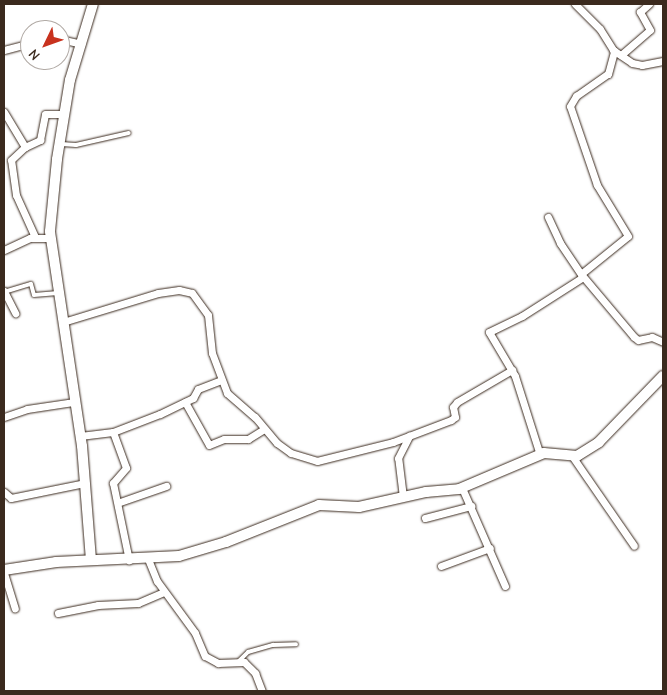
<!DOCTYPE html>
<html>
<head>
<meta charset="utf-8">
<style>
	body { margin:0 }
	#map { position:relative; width:667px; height:695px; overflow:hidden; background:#fff; font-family:"Comic Neue",sans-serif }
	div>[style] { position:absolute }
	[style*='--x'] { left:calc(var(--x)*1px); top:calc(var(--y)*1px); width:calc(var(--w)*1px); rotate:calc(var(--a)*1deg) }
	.roads { filter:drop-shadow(0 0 1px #3b2a1e) drop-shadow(0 0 1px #3b2a1e) }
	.lane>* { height:4px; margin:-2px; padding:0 2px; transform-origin:2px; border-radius:2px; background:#fff }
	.street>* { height:7px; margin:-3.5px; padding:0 3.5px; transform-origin:3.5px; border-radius:3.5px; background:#fff }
	.secondary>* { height:10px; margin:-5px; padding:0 5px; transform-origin:5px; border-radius:5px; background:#fff }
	span { translate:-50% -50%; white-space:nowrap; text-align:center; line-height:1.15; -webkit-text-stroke:4.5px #fff; paint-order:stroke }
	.frame { position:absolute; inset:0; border:5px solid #3b2a1e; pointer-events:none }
	.north { position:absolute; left:20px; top:20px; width:50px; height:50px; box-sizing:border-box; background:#fff; border:1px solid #b1aaa5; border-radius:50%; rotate:228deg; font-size:14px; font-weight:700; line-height:20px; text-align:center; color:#3b2a1e }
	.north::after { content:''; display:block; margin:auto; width:18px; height:22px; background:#c8321e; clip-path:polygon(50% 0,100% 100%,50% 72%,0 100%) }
</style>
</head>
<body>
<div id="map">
	<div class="roads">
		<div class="lane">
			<div style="--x:61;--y:144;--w:15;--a:4"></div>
			<div style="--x:76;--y:145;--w:54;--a:-12.8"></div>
			<div style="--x:4;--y:292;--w:28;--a:-17"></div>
			<div style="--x:31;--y:284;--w:11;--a:75"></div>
			<div style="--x:34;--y:295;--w:24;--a:-5"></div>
			<div style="--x:239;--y:661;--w:13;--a:-45"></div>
			<div style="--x:248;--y:652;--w:26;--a:-16"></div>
			<div style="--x:273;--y:645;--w:23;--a:-2"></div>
		</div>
		<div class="street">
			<div style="--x:575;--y:4;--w:35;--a:45"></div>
			<div style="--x:600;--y:29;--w:25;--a:58"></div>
			<div style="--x:613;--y:50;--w:23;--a:34"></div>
			<div style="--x:632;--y:63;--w:10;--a:11"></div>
			<div style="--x:642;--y:65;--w:21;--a:-11"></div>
			<div style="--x:60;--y:39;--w:22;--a:13"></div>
			<div style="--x:4;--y:50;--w:27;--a:-15"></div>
			<div style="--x:621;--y:55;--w:38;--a:-41"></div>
			<div style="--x:650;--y:30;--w:21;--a:-119"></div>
			<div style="--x:640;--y:12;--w:12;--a:-42"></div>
			<div style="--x:4;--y:112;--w:41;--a:59"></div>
			<div style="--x:548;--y:217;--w:29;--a:65"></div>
			<div style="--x:560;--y:243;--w:37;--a:56"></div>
			<div style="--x:581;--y:274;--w:82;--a:49.9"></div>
			<div style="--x:634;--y:337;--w:5;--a:37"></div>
			<div style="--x:638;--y:340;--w:14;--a:-12"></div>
			<div style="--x:652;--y:337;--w:12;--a:24"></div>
			<div style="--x:35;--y:237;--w:46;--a:-114.3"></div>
			<div style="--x:16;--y:195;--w:35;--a:-98"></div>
			<div style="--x:11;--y:160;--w:19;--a:-43"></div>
			<div style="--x:25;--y:147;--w:17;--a:-25"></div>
			<div style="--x:40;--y:140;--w:26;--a:-79"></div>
			<div style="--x:45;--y:114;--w:19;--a:0"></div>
			<div style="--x:4;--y:250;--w:29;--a:-25"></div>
			<div style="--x:30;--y:238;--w:20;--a:0"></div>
			<div style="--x:581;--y:274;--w:60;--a:-39"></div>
			<div style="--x:628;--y:236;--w:60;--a:-121.3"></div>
			<div style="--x:597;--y:185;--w:83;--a:-108.9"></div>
			<div style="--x:570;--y:106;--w:12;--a:-59"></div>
			<div style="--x:576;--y:96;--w:39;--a:-35"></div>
			<div style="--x:608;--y:74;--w:24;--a:-75"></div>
			<div style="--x:4;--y:291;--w:25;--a:63"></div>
			<div style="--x:63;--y:322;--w:99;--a:-17"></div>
			<div style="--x:158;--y:293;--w:21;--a:-8"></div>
			<div style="--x:179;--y:290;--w:13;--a:13"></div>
			<div style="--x:192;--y:293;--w:27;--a:54"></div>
			<div style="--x:208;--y:315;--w:38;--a:84"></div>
			<div style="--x:212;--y:353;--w:43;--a:69.4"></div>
			<div style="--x:227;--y:393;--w:37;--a:41"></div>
			<div style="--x:255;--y:417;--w:34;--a:50"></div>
			<div style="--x:277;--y:443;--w:17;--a:36"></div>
			<div style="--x:291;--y:453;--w:27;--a:17"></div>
			<div style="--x:317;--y:461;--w:78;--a:-14"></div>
			<div style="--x:393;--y:442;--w:62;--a:-20.8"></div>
			<div style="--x:451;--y:420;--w:5;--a:-37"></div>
			<div style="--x:455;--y:417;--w:10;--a:-101"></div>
			<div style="--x:453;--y:407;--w:6;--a:-51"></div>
			<div style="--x:457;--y:402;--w:64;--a:-30.2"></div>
			<div style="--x:185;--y:402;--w:49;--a:60.8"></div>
			<div style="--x:209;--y:445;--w:16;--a:-22"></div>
			<div style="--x:224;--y:439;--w:24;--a:0"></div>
			<div style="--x:248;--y:439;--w:19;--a:-32"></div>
			<div style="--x:4;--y:417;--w:24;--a:-19"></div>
			<div style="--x:27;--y:409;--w:48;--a:-8.5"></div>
			<div style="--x:113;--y:432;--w:38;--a:70"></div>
			<div style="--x:126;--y:468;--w:20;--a:131"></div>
			<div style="--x:113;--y:483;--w:79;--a:78.3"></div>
			<div style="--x:80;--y:436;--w:33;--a:-7"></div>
			<div style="--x:113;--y:432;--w:50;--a:-21"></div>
			<div style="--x:160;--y:414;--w:37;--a:-26"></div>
			<div style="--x:193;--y:398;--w:10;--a:-61"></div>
			<div style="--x:198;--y:389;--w:25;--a:-21"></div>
			<div style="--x:540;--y:455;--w:83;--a:-107.6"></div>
			<div style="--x:515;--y:376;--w:51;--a:-120.6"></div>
			<div style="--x:489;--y:332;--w:37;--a:-26"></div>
			<div style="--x:522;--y:316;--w:72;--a:-32.6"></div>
			<div style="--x:572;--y:456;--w:109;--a:55.4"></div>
			<div style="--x:462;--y:488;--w:107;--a:66.3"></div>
			<div style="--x:4;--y:492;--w:9;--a:41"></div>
			<div style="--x:11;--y:498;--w:76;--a:-11.5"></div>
			<div style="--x:403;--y:497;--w:39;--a:-97"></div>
			<div style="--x:398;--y:458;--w:25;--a:-63"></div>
			<div style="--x:120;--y:502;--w:49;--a:-19.2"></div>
			<div style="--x:425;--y:518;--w:48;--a:-14.6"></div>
			<div style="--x:148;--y:559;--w:24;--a:68"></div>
			<div style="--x:157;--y:581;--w:64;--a:53.8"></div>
			<div style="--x:195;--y:633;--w:25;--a:67"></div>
			<div style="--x:205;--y:656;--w:15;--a:28"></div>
			<div style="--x:218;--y:663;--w:26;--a:-2"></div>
			<div style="--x:244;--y:662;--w:16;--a:45"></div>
			<div style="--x:255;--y:673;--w:19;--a:69"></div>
			<div style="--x:441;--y:566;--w:52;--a:-20.2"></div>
			<div style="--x:4;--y:573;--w:37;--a:73"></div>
			<div style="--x:58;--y:613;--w:41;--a:-11.3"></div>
			<div style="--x:98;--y:605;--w:40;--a:-2.9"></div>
			<div style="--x:138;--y:603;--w:28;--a:-23"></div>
		</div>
		<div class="secondary">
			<div style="--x:91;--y:560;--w:114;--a:-94.5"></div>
			<div style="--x:82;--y:446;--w:217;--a:-98.5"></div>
			<div style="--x:50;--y:231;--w:72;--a:-84.4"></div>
			<div style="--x:57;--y:159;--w:80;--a:-80.7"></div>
			<div style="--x:70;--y:80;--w:79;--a:-73.2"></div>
			<div style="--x:4;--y:570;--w:53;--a:-8.7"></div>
			<div style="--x:56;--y:562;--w:123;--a:-2.8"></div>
			<div style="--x:179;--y:556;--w:49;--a:-16.6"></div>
			<div style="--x:226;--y:542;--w:100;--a:-21.7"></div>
			<div style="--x:319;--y:505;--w:40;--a:2.9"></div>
			<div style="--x:359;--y:507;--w:69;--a:-12.6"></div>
			<div style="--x:426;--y:492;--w:33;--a:-5"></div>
			<div style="--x:459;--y:489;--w:92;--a:-23"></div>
			<div style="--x:544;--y:453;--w:33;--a:5"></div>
			<div style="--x:577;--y:456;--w:26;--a:-32"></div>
			<div style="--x:599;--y:442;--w:92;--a:-45.9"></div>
		</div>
	</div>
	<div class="frame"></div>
	<div class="north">N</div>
</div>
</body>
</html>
